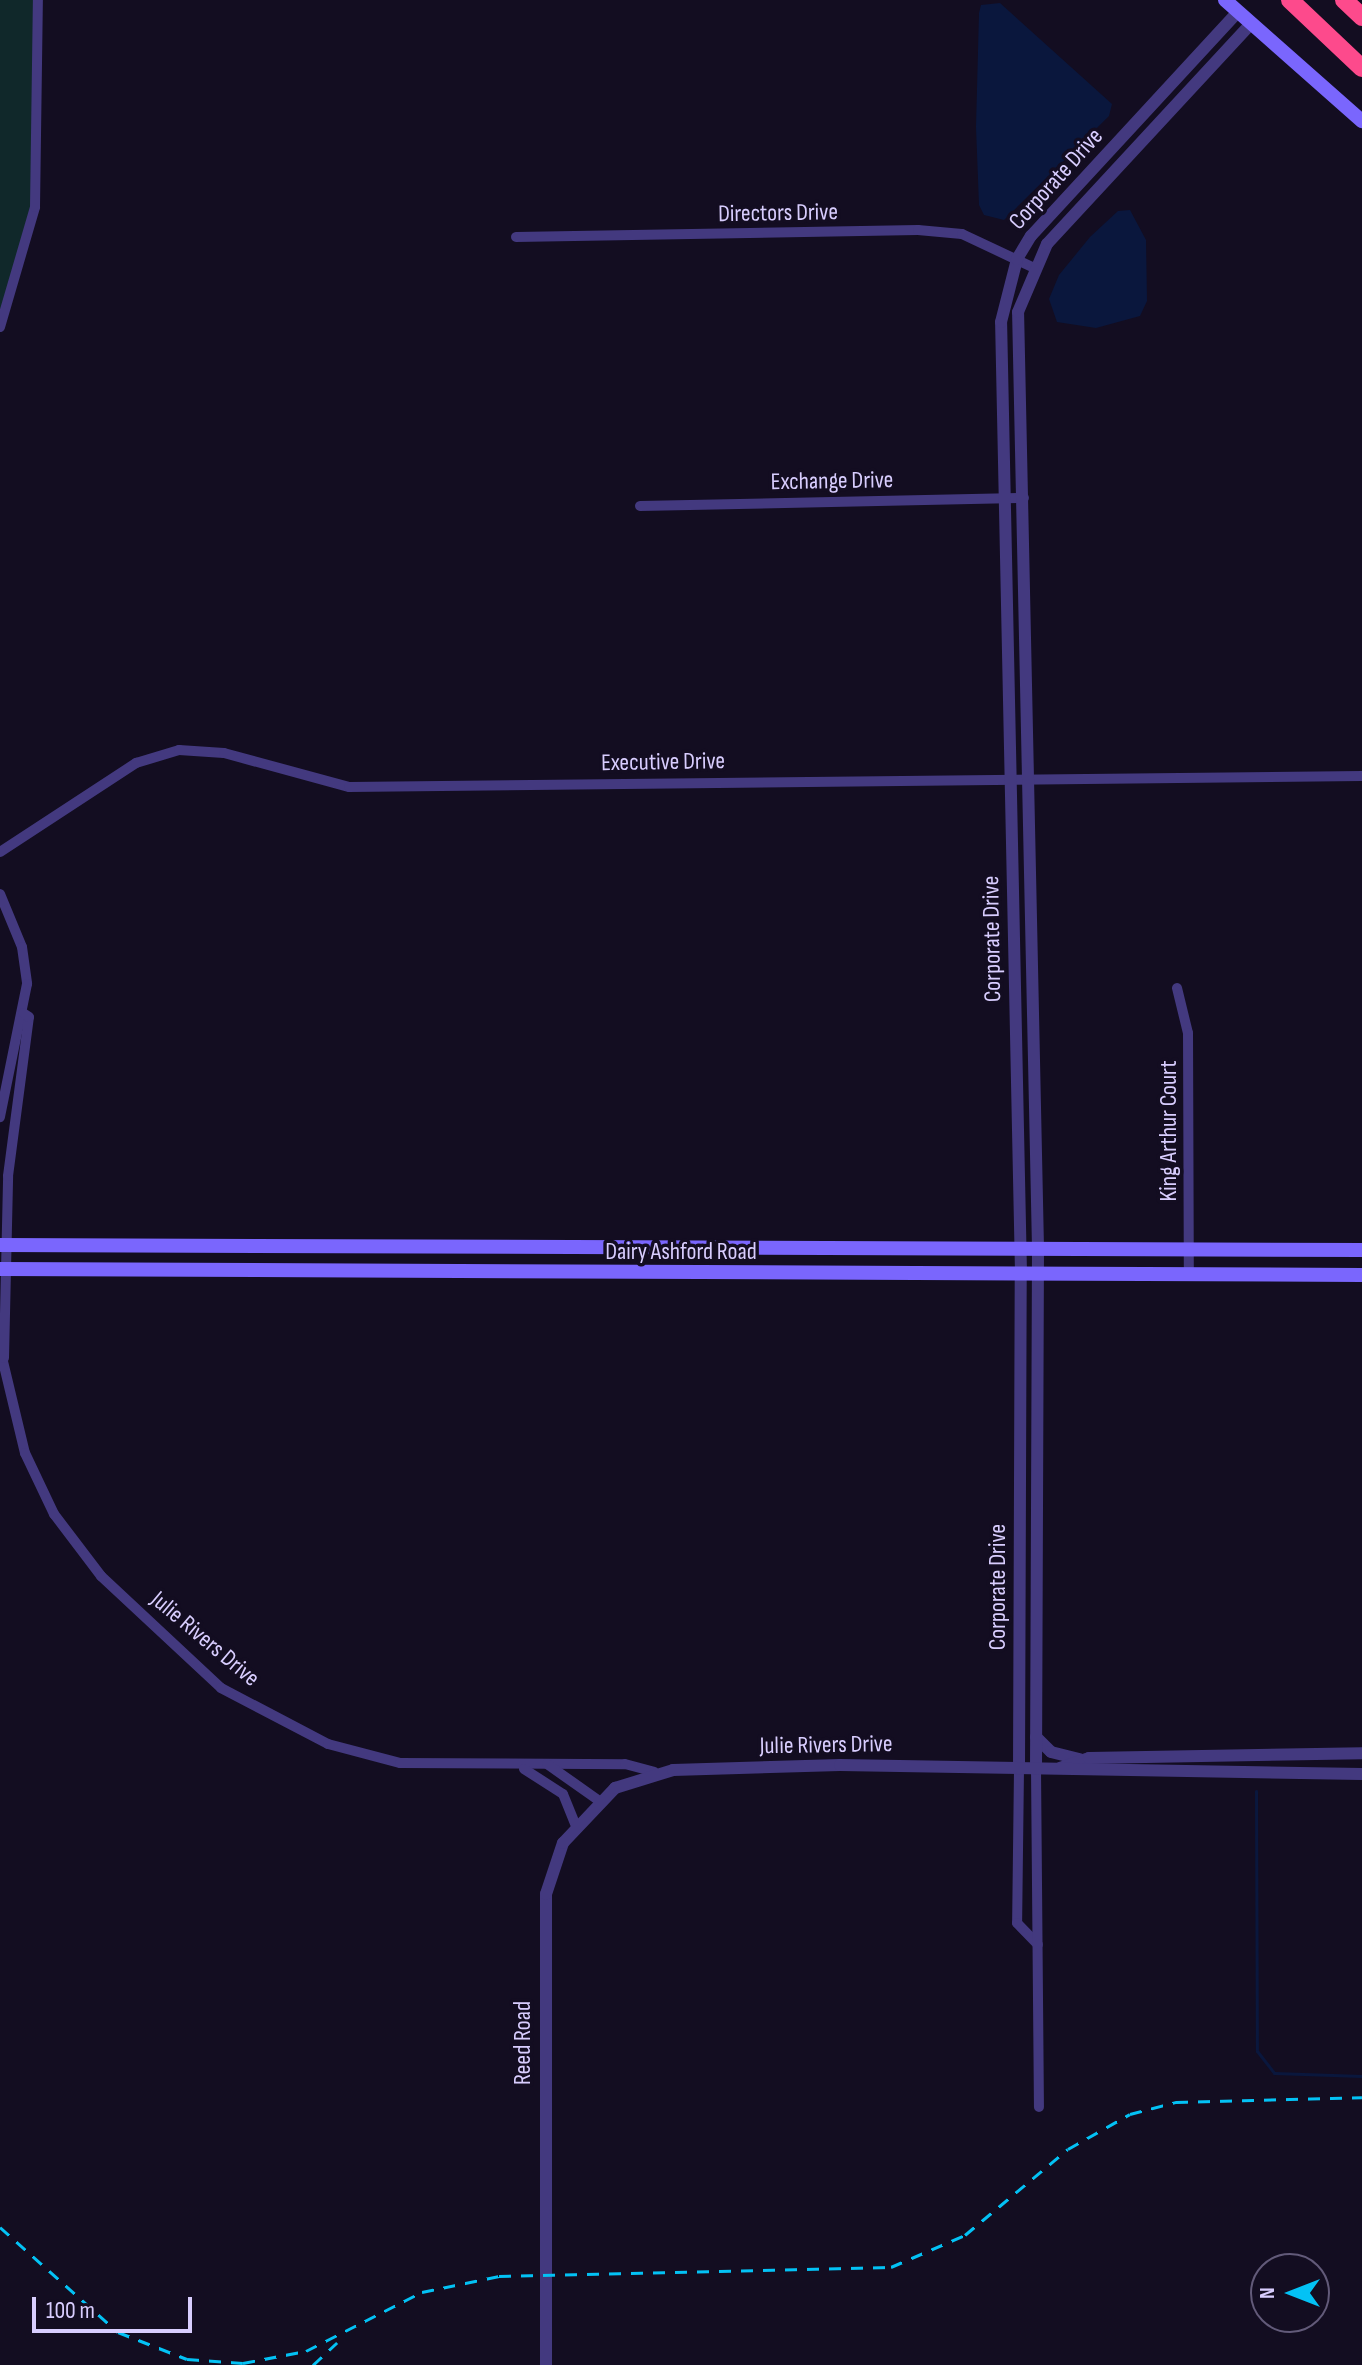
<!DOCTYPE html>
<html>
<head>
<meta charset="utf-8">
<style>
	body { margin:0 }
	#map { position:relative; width:1362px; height:2365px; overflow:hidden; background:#130d21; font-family:"Sofia Sans Condensed",sans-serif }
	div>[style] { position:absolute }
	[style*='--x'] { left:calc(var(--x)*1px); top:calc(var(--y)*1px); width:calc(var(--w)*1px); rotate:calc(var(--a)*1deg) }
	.green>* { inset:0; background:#10282a }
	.water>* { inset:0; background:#0a173d }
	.stream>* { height:3px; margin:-1.5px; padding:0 1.5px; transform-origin:1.5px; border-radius:1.5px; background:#0a173d }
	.minor>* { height:10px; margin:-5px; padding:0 5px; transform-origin:5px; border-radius:5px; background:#43397f }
	.tertiary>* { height:12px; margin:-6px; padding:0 6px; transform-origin:6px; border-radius:6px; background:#43397f }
	.secondary>* { height:14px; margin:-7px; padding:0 7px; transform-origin:7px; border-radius:7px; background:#7a66fd }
	.motorway>* { height:18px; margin:-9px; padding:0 9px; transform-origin:9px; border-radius:9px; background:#fd4a8c }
	.rail>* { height:3px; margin-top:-1.5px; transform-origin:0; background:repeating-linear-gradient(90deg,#03c2f5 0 12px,transparent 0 22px) }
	span { translate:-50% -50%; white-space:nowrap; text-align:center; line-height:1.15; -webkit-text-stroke:7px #130d21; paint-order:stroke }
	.street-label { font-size:24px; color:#d8cdfe }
	.north { position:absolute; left:1250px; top:2253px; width:80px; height:80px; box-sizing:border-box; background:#130d21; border:2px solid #625a79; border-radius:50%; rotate:270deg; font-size:22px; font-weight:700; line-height:32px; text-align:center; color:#d8cdfe }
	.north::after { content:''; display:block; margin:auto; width:28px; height:36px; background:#03c2f5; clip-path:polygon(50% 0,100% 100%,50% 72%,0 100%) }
	.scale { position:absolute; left:32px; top:2297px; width:160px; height:36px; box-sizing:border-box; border:4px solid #d8cdfe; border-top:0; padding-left:10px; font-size:24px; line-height:28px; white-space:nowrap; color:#d8cdfe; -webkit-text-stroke:6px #130d21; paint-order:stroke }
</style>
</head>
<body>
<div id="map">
	<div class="green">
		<div style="clip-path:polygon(0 0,38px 0,35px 207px,0 327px)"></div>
	</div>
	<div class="water">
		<div style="clip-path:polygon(1000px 3px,1112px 104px,1109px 116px,1004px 220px,984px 215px,979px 205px,976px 127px,979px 13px,981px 5px)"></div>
		<div style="clip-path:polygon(1130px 210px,1146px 240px,1147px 301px,1140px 316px,1096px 328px,1057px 322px,1049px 299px,1059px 275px,1090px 237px,1118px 211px)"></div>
	</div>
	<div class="stream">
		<div style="--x:1256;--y:1791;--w:260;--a:89.8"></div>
		<div style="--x:1257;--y:2051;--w:28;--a:52"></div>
		<div style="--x:1274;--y:2073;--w:88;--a:2"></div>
	</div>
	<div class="minor">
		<div style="--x:516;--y:237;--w:402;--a:-1"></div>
		<div style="--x:918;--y:230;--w:44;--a:5.2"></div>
		<div style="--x:962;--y:234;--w:77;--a:25.2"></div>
		<div style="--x:0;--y:327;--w:125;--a:-73.7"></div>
		<div style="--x:35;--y:207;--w:207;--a:-89.2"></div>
		<div style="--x:640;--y:506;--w:384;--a:-1.2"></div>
		<div style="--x:0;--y:852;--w:163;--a:-33.2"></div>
		<div style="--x:136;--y:763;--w:45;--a:-16.8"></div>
		<div style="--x:179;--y:750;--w:45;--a:3.8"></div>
		<div style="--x:224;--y:753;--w:130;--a:15.2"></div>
		<div style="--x:349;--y:787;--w:1013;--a:-0.62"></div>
		<div style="--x:0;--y:894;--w:57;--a:67.5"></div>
		<div style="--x:22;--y:947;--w:37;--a:82"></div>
		<div style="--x:27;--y:984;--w:136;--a:101.5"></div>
		<div style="--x:1177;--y:988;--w:46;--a:76.3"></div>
		<div style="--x:1188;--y:1033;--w:241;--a:89.8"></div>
		<div style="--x:0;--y:1349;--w:107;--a:76.5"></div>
		<div style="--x:25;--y:1453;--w:68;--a:64.6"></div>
		<div style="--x:54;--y:1514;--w:78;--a:52.8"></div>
		<div style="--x:101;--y:1576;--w:164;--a:43"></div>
		<div style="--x:221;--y:1688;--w:121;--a:27.6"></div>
		<div style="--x:328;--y:1744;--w:74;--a:14.8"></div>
		<div style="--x:400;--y:1763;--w:225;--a:0.3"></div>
		<div style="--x:625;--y:1764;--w:30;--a:15"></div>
		<div style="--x:4;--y:1358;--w:182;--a:-88.7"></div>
		<div style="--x:8;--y:1176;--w:160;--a:-82.5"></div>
		<div style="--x:29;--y:1017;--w:7;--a:-146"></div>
		<div style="--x:547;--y:1764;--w:62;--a:35.2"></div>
		<div style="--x:524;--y:1769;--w:46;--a:32.7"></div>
		<div style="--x:563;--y:1794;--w:32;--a:68"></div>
		<div style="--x:1019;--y:1769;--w:154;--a:90.7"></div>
		<div style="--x:1017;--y:1923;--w:30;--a:46"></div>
		<div style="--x:1036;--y:1769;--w:338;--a:89.5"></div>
	</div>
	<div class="tertiary">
		<div style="--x:1036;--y:1737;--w:21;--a:45"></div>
		<div style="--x:1051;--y:1752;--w:30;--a:14"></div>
		<div style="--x:1060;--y:1768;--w:31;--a:-19"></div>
		<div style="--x:1089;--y:1758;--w:273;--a:-1"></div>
		<div style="--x:1019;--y:1769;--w:496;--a:-89.8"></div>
		<div style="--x:1021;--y:1273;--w:951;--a:-91.2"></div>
		<div style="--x:1001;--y:322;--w:65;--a:-75.7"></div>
		<div style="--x:1017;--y:259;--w:27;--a:-59"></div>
		<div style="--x:1031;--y:236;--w:305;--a:-47.3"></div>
		<div style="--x:1036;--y:1769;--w:521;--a:-89.78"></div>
		<div style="--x:1038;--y:1248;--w:936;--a:-91.22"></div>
		<div style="--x:1018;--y:312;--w:74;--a:-66.9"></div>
		<div style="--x:1047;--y:244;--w:300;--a:-47.2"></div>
		<div style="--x:546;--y:2365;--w:471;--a:-90"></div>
		<div style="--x:546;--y:1894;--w:54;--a:-71.6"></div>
		<div style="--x:563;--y:1843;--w:76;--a:-46.6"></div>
		<div style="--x:615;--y:1788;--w:61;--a:-17.2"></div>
		<div style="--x:673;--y:1770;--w:167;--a:-1.7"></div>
		<div style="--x:840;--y:1765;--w:522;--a:0.99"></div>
	</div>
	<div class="secondary">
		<div style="--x:1225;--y:0;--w:183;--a:41.5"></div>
		<div style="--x:0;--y:1245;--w:1362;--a:0.21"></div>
		<div style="--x:0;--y:1269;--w:1362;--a:0.25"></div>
	</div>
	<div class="motorway">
		<div style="--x:1290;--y:0;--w:99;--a:43.4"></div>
		<div style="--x:1344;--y:0;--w:25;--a:43"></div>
	</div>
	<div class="rail">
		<div style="--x:0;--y:2227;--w:158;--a:41.7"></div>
		<div style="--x:118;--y:2332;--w:74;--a:21.4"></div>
		<div style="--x:187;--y:2359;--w:56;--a:4.1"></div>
		<div style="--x:243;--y:2363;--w:64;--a:-10.8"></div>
		<div style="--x:306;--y:2351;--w:130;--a:-27"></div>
		<div style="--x:422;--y:2292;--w:79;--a:-11.7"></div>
		<div style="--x:499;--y:2276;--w:392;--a:-1.3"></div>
		<div style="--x:891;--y:2267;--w:81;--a:-23.4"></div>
		<div style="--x:965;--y:2235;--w:134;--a:-39.9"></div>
		<div style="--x:1068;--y:2149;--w:71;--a:-29.4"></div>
		<div style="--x:1130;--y:2114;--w:48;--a:-14.6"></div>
		<div style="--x:1176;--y:2102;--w:186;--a:-1.5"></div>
		<div style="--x:313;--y:2365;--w:33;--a:-43"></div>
	</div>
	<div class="street-label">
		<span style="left:1056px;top:179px;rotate:-48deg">Corporate Drive</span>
		<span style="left:778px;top:213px;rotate:-1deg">Directors Drive</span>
		<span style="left:832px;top:481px;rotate:-1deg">Exchange Drive</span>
		<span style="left:663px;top:762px;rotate:-1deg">Executive Drive</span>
		<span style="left:992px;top:939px;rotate:-91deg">Corporate Drive</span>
		<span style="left:1169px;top:1131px;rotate:-90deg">King Arthur Court</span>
		<span style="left:681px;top:1252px">Dairy Ashford Road</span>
		<span style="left:998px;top:1587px;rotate:-90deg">Corporate Drive</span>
		<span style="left:205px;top:1639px;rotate:40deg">Julie Rivers Drive</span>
		<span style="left:826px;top:1745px;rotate:-1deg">Julie Rivers Drive</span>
		<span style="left:523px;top:2043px;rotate:-90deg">Reed Road</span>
	</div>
	<div class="north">N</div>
	<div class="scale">100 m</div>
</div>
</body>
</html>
